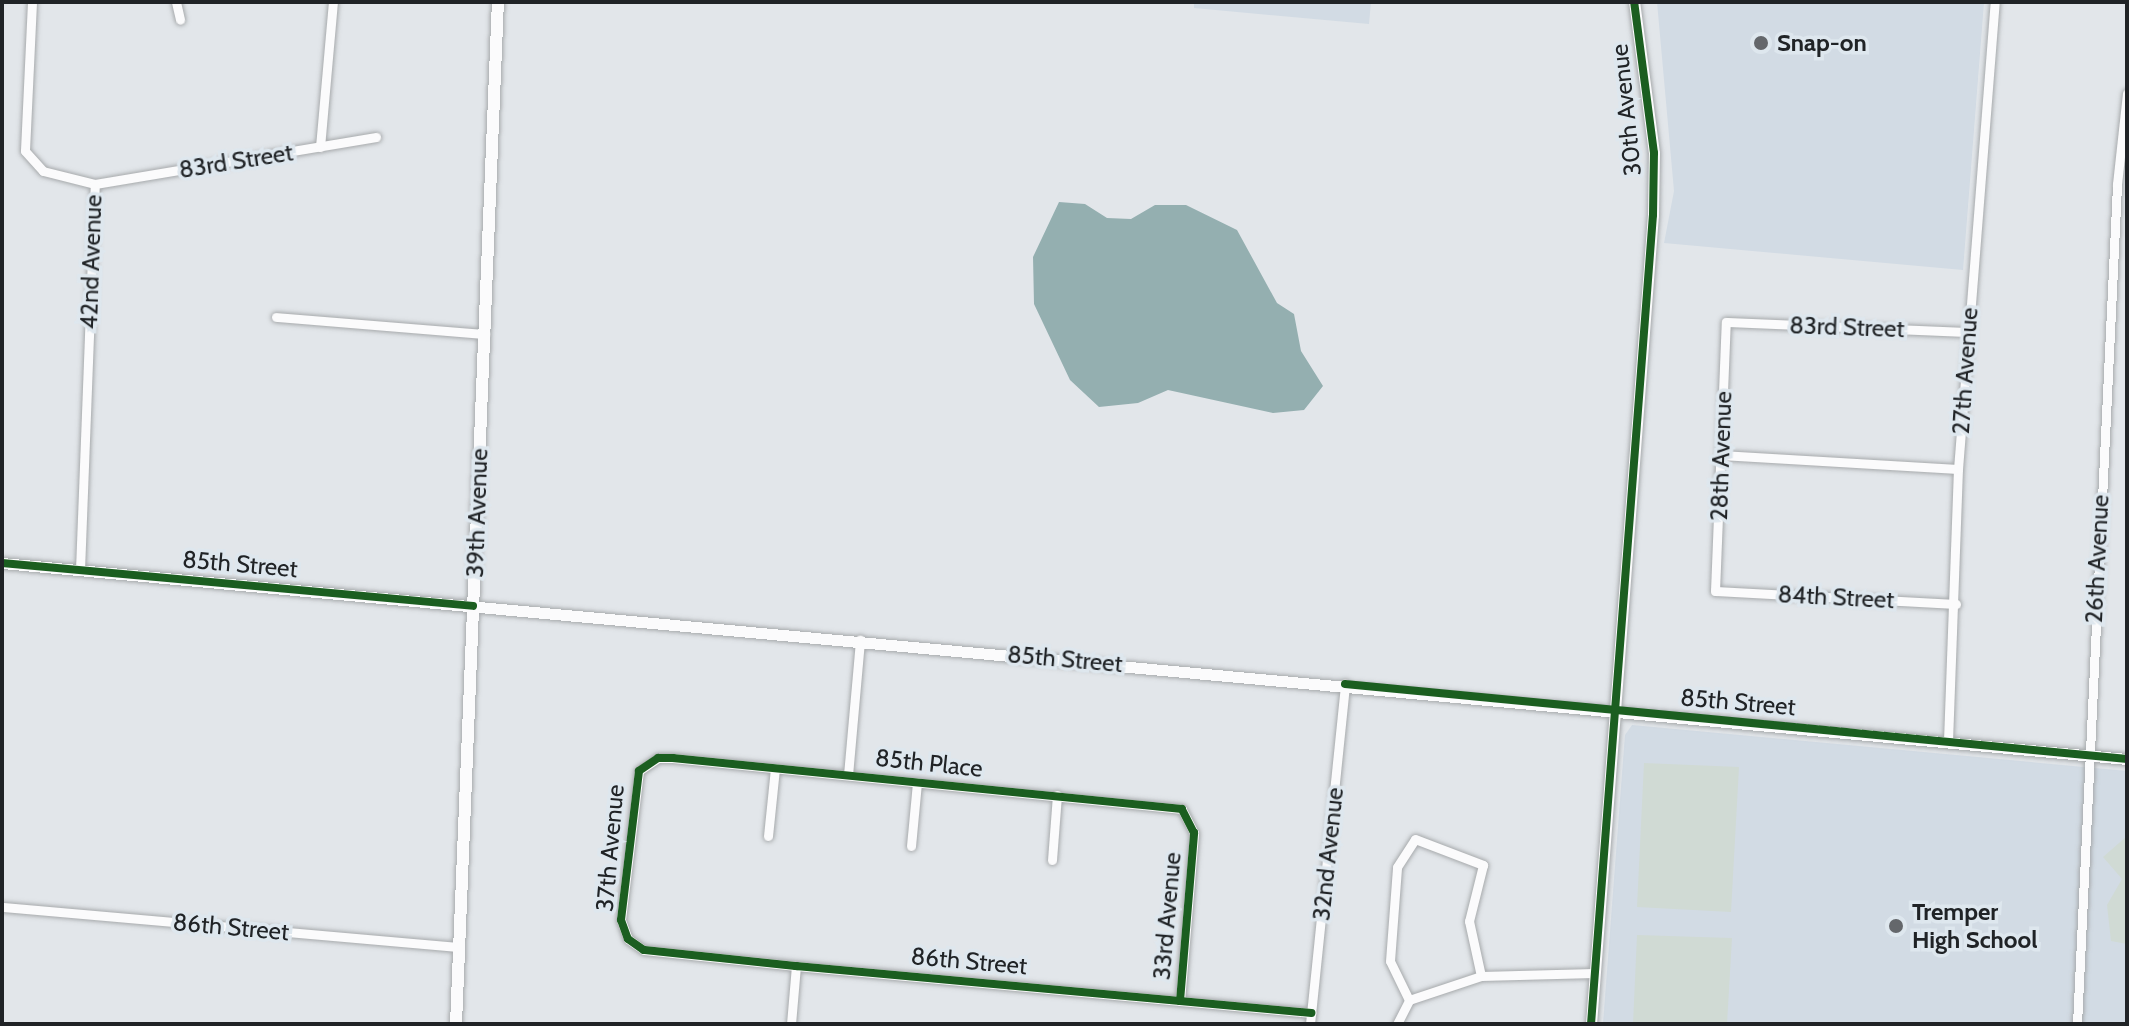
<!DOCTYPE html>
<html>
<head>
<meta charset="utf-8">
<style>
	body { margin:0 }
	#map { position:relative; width:2129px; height:1026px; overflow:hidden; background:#e2e6ea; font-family:Cabin,sans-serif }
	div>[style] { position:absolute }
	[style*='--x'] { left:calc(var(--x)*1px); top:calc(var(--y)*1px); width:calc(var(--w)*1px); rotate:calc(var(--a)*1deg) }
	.built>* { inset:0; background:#d2dbe4 }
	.green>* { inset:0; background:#d0dad4 }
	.water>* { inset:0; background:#94afb0 }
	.roads { filter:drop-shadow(0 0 2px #a7aaac) drop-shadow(0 0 2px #a7aaac) }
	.minor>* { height:9px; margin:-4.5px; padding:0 4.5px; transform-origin:4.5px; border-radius:4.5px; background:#fbfbfc }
	.tertiary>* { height:11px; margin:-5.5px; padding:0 5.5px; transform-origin:5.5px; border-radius:5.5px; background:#fbfbfc }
	.secondary>* { height:12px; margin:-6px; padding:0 6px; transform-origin:6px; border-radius:6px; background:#fbfbfc }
	.cycleway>* { height:8px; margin:-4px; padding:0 4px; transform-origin:4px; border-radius:4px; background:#1b5e20 }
	.dots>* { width:22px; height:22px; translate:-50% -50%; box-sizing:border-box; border:4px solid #dee7ee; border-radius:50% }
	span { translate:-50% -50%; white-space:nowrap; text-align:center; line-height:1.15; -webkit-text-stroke:7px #dee7ee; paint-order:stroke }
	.poi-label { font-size:24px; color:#202326; font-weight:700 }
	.left { translate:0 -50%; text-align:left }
	.street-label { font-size:24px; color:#202326 }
	.frame { position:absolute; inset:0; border:4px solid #202326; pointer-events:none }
</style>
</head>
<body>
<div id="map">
	<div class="built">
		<div style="clip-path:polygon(1194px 2px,1371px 2px,1369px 24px,1194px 8px)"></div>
		<div style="clip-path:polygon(1657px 2px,1984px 2px,1963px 270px,1664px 243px,1674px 191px)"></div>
		<div style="clip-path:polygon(1632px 725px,2127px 771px,2127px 1024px,1603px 1024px,1625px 735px)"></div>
	</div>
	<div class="green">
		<div style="clip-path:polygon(1644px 763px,1739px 767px,1731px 912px,1637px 907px)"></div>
		<div style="clip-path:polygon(2127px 836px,2127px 944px,2111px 941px,2107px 905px,2122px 879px,2103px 857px)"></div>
		<div style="clip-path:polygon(1637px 935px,1732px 938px,1727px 1024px,1633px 1024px)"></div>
	</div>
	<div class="water">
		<div style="clip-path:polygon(1059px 202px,1085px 204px,1107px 218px,1131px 219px,1155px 205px,1186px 205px,1237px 230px,1277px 303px,1294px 314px,1301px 351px,1323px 386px,1304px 410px,1273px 413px,1168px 390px,1138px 403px,1099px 407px,1070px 380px,1034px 304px,1033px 257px)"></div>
	</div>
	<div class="roads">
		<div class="minor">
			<div style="--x:32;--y:2;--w:149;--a:92.7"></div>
			<div style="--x:25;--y:151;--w:27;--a:48"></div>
			<div style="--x:43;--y:171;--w:54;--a:14"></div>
			<div style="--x:95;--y:184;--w:285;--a:-9.5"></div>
			<div style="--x:176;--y:2;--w:18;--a:77"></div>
			<div style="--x:320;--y:147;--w:146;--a:-84.9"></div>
			<div style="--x:276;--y:317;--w:210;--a:4.7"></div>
			<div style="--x:1721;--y:455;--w:237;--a:3.4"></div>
			<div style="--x:80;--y:570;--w:386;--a:-87.8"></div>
			<div style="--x:1956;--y:604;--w:241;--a:-176.9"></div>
			<div style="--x:1715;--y:591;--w:269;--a:-87.7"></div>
			<div style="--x:1726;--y:322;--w:242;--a:2.4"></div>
			<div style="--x:1948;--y:741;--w:272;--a:-87.9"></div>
			<div style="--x:1958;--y:469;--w:468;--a:-85.5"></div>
			<div style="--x:848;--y:775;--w:136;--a:-84.9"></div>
			<div style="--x:768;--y:836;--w:68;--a:-84.1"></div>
			<div style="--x:911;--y:846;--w:64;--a:-84.6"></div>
			<div style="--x:1052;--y:860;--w:65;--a:-85.6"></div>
			<div style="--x:2;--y:907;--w:459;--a:5"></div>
			<div style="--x:1409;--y:1000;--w:76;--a:-18.4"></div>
			<div style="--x:1481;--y:976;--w:113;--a:-1.5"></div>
			<div style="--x:1180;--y:1001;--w:169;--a:-85.2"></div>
			<div style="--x:1194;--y:833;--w:27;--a:-117"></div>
			<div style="--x:1182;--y:809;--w:512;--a:-174.28"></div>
			<div style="--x:673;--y:758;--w:15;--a:180"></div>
			<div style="--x:658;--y:758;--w:23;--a:146"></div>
			<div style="--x:639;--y:771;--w:150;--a:96.9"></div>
			<div style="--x:621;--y:920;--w:20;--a:70"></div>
			<div style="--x:628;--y:939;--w:19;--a:35"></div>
			<div style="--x:644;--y:950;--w:153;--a:6"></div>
			<div style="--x:796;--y:966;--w:386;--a:5.2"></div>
			<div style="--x:1180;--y:1001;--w:132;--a:5.2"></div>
			<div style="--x:791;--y:1024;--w:58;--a:-85.1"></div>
			<div style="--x:1310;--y:1024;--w:342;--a:-84.1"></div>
			<div style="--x:1397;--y:1024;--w:27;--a:-63"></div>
			<div style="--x:1409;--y:1000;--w:43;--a:-116"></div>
			<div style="--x:1390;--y:961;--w:94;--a:-85.7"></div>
			<div style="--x:1397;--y:867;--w:33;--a:-57"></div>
			<div style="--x:1415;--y:839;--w:73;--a:20.9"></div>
			<div style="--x:1483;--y:865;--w:58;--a:104"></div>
			<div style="--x:1469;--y:921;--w:56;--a:77.7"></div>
			<div style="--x:2077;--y:1024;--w:841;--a:-87.27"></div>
			<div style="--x:2117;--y:184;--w:91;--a:-83.7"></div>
		</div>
		<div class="tertiary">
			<div style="--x:2;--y:563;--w:2134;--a:5.27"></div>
			<div style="--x:1591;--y:1024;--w:811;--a:-85.62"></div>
			<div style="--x:1653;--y:215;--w:62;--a:-89.1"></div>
			<div style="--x:1654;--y:153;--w:152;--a:-97.5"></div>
		</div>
		<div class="secondary">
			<div style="--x:456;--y:1024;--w:1023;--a:-87.65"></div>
		</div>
	</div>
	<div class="cycleway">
		<div style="--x:2;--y:563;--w:473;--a:5.2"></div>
		<div style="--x:1345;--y:684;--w:786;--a:5.48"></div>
		<div style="--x:1180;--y:1001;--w:169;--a:-85.2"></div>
		<div style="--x:1194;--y:833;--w:27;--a:-117"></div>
		<div style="--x:1182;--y:809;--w:512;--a:-174.28"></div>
		<div style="--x:673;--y:758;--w:15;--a:180"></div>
		<div style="--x:658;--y:758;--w:23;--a:146"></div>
		<div style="--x:639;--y:771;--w:150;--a:96.9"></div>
		<div style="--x:621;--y:920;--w:20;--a:70"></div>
		<div style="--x:628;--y:939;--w:19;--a:35"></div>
		<div style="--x:644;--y:950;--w:153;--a:6"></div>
		<div style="--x:796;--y:966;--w:386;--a:5.2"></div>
		<div style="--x:1180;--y:1001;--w:132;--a:5.2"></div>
		<div style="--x:1591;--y:1024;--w:811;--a:-85.62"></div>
		<div style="--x:1653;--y:215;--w:62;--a:-89.1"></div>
		<div style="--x:1654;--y:153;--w:152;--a:-97.5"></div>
	</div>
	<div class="dots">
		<div style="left:1761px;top:43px;background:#64676b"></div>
		<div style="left:1896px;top:926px;background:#64676b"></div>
	</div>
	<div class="poi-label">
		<span class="left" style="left:1777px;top:43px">Snap-on</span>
		<span class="left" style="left:1912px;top:926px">Tremper<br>High School</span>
	</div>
	<div class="street-label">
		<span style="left:1626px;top:110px;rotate:-96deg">30th Avenue</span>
		<span style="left:236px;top:161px;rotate:-9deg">83rd Street</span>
		<span style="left:91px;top:262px;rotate:-88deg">42nd Avenue</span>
		<span style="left:1847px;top:327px;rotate:2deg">83rd Street</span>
		<span style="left:1965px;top:371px;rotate:-86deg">27th Avenue</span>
		<span style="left:1721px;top:456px;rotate:-88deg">28th Avenue</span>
		<span style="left:477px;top:513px;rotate:-88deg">39th Avenue</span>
		<span style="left:2097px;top:559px;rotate:-87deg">26th Avenue</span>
		<span style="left:240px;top:564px;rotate:5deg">85th Street</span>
		<span style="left:1836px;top:597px;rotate:3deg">84th Street</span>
		<span style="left:1065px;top:659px;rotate:5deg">85th Street</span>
		<span style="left:1738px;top:702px;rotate:5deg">85th Street</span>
		<span style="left:929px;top:763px;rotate:6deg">85th Place</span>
		<span style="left:610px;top:848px;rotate:-85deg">37th Avenue</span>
		<span style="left:1328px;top:854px;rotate:-84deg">32nd Avenue</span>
		<span style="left:1167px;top:916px;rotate:-85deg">33rd Avenue</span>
		<span style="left:231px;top:927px;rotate:5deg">86th Street</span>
		<span style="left:969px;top:961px;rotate:5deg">86th Street</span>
	</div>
	<div class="frame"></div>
</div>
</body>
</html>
